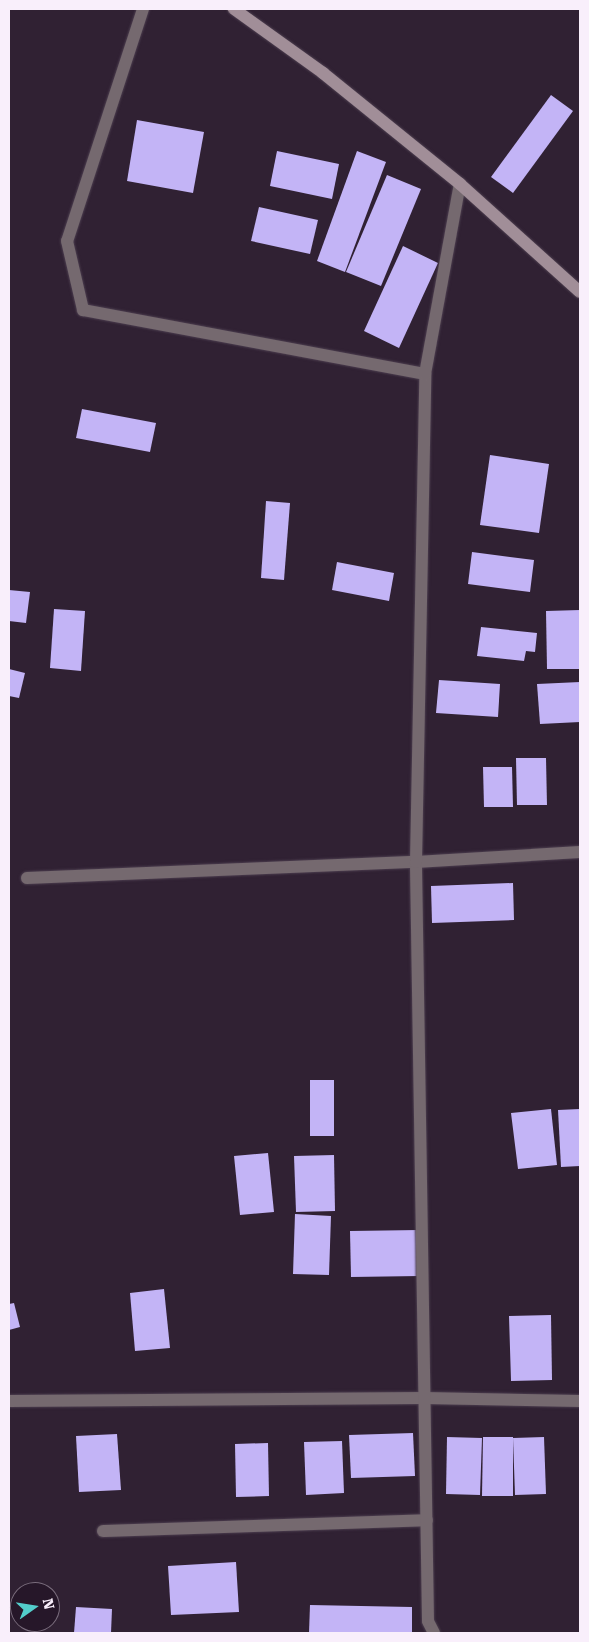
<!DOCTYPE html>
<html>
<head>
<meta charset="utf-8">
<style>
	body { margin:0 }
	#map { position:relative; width:589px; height:1642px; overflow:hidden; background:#302133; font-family:"Roboto Serif",serif }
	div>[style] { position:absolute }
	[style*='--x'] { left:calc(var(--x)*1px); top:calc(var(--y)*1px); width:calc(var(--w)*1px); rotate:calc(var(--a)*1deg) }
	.building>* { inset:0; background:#c3b4f6 }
	.roads { filter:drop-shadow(0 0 1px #4c3e4f) drop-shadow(0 0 1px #4c3e4f) }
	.street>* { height:12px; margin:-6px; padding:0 6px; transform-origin:6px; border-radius:6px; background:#75696f }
	.secondary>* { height:12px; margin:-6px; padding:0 6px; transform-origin:6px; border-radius:6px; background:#a18e98 }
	span { translate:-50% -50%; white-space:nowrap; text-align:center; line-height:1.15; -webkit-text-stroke:5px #261729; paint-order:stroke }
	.frame { position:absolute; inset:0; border:10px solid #f9effb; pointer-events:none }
	.north { position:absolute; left:10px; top:1582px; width:50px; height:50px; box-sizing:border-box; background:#261729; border:1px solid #7a6d7d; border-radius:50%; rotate:77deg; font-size:14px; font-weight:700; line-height:20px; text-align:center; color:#f9effb }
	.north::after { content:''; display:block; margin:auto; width:18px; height:22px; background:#53cdcb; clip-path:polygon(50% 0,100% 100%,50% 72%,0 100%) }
</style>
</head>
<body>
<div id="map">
	<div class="building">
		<div style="clip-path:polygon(551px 95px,573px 111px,513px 193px,491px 177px)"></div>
		<div style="clip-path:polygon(137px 120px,204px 132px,193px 193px,127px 181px)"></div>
		<div style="clip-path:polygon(277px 151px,339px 164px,332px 199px,270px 186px)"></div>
		<div style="clip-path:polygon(357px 151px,386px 162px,345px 272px,317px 261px)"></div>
		<div style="clip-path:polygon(387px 175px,421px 189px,381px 286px,346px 272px)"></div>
		<div style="clip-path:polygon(259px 207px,318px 220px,310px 254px,251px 241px)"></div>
		<div style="clip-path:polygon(403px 246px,438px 263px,399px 348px,364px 331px)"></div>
		<div style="clip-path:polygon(82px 409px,156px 423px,150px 452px,76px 438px)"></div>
		<div style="clip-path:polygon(490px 455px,549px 464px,539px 533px,480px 525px)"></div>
		<div style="clip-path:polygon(266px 501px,290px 503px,284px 580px,261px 578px)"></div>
		<div style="clip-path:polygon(472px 552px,534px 560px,530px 592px,468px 584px)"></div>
		<div style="clip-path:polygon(337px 562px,394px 573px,389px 601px,332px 590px)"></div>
		<div style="clip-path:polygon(9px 590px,30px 592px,26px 623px,9px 621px)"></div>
		<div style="clip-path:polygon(54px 609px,85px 611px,81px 671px,50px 668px)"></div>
		<div style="clip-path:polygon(580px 610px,580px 669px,547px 669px,546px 611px)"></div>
		<div style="clip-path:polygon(481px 627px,537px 633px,535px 652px,526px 651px,524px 661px,477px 656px)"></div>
		<div style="clip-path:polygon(9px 669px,25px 673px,19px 698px,9px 696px)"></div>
		<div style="clip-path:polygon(439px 680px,500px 684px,498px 717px,436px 713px)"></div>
		<div style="clip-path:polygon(580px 682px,580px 722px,540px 724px,537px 684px)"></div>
		<div style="clip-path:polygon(516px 758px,546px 758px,547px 805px,517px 805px)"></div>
		<div style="clip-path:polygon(483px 767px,512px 767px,513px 807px,484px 807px)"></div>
		<div style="clip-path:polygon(513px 883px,514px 920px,432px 923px,431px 886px)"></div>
		<div style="clip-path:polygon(310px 1080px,334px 1080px,334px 1136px,310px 1136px)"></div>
		<div style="clip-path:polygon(551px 1109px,557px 1165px,518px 1169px,511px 1113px)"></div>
		<div style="clip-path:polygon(580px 1109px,580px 1166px,561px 1167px,558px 1110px)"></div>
		<div style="clip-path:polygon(268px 1153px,274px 1212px,240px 1215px,234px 1156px)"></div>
		<div style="clip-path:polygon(334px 1155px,335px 1211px,296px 1212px,294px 1156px)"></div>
		<div style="clip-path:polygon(295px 1214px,331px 1216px,329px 1275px,293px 1274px)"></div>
		<div style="clip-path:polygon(419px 1230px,420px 1276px,351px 1277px,350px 1231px)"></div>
		<div style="clip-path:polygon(164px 1289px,170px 1348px,135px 1351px,130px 1293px)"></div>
		<div style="clip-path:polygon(14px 1303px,20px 1327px,9px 1330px,9px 1304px)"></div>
		<div style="clip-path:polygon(551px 1315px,552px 1380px,511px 1381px,509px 1316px)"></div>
		<div style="clip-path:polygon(413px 1433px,415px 1476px,351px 1478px,349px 1435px)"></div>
		<div style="clip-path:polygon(117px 1434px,121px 1490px,79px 1492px,76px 1436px)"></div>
		<div style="clip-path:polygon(447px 1437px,482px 1438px,480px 1495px,446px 1494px)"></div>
		<div style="clip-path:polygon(483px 1437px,513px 1437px,513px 1496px,482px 1496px)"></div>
		<div style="clip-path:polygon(544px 1437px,546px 1494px,515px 1495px,513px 1438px)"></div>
		<div style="clip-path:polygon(342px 1441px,344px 1493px,306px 1495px,304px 1442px)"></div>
		<div style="clip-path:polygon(268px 1443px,269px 1496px,236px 1497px,235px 1444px)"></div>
		<div style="clip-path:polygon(236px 1562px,239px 1612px,171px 1615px,168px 1566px)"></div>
		<div style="clip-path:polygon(310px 1605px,412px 1607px,412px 1633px,309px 1633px)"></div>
		<div style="clip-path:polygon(76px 1607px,112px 1609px,111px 1633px,74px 1633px)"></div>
	</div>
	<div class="roads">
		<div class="street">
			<div style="--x:143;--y:9;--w:244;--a:108.1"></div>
			<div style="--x:67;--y:241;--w:71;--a:76.9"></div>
			<div style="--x:83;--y:310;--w:348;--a:10.6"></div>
			<div style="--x:27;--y:878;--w:389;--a:-2.4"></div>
			<div style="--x:416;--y:862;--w:164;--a:-3.5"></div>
			<div style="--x:9;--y:1401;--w:415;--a:-0.4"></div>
			<div style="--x:424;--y:1398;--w:156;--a:1.1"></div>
			<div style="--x:103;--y:1531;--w:324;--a:-1.9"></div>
			<div style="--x:434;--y:1633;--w:13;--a:-117"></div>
			<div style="--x:428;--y:1621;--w:759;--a:-90.91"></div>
			<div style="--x:416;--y:862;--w:488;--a:-88.9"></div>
			<div style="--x:425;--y:374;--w:193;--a:-79.6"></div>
		</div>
		<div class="secondary">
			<div style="--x:234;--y:9;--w:110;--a:35.7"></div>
			<div style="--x:323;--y:73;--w:176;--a:39"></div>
			<div style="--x:460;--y:184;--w:161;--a:42"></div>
		</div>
	</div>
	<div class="frame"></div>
	<div class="north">N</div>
</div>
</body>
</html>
